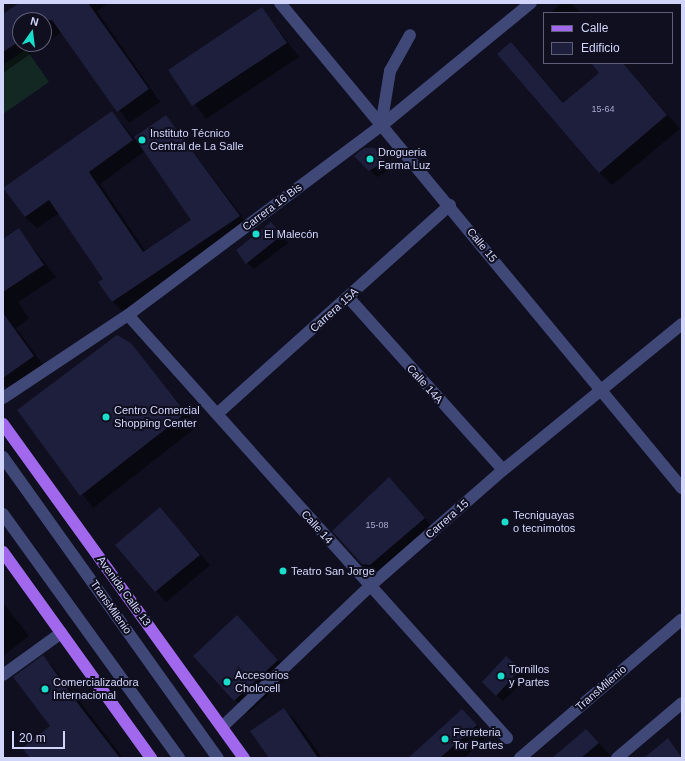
<!DOCTYPE html>
<html>
<head>
<meta charset="utf-8">
<style>
	body { margin:0 }
	#map { position:relative; width:685px; height:761px; overflow:hidden; background:#0f0f1f; font-family:Arial,sans-serif }
	div>[style] { position:absolute }
	[style*='--x'] { left:calc(var(--x)*1px); top:calc(var(--y)*1px); width:calc(var(--w)*1px); rotate:calc(var(--a)*1deg) }
	.green>* { inset:0; background:#132823 }
	.shadow>* { inset:0; background:#0007 }
	.building>* { inset:0; background:#1e1e3d }
	.minor>* { height:12px; margin:-6px; padding:0 6px; transform-origin:6px; border-radius:6px; background:#404878 }
	.major>* { height:12px; margin:-6px; padding:0 6px; transform-origin:6px; border-radius:6px; background:#a167ec }
	.dots>* { width:11px; height:11px; translate:-50% -50%; box-sizing:border-box; border:2px solid #0f0f1f; border-radius:50% }
	span { translate:-50% -50%; white-space:nowrap; text-align:center; line-height:1.15; -webkit-text-stroke:4px #0f0f1f; paint-order:stroke }
	.number-label { font-size:9px; color:#a5a7cb }
	.number-label span { -webkit-text-stroke-width:0 }
	.poi-label { font-size:11px; color:#d2d5fa }
	.left { translate:0 -50%; text-align:left }
	.street-label { font-size:11px; color:#d2d5fa }
	.frame { position:absolute; inset:0; border:4px solid #d2d5fa; pointer-events:none }
	.legend { position:absolute; left:543px; top:12px; width:130px; height:52px; box-sizing:border-box; background:#0f0f1f; border:1px solid #5d5e77; margin:0; padding:5px 7px; list-style:none; font-size:12px; color:#d2d5fa }
	.legend li { display:flex; align-items:center; gap:8px; height:20px }
	.legend b { width:20px; border:1px solid #5d5e77 }
	.north { position:absolute; left:12px; top:12px; width:40px; height:40px; box-sizing:border-box; background:#0f0f1f; border:1px solid #5d5e77; border-radius:50%; rotate:14deg; font-size:11px; font-weight:700; line-height:16px; text-align:center; color:#d2d5fa }
	.north::after { content:''; display:block; margin:auto; width:14px; height:18px; background:#1bddcc; clip-path:polygon(50% 0,100% 100%,50% 72%,0 100%) }
	.scale { position:absolute; left:12px; top:731px; width:53px; height:18px; box-sizing:border-box; border:2px solid #d2d5fa; border-top:0; padding-left:5px; font-size:12px; line-height:14px; white-space:nowrap; color:#d2d5fa; -webkit-text-stroke:3px #0f0f1f; paint-order:stroke }
</style>
</head>
<body>
<div id="map">
	<div class="green">
		<div style="clip-path:polygon(26px 49px,49px 82px,3px 114px,3px 65px)"></div>
	</div>
	<div class="shadow">
		<div style="clip-path:polygon(evenodd,20px 3px,109px 3px,97px 11px,160px 102px,129px 123px,62px 32px,3px 73px,3px 15px,20px 3px,20px 20px,44px 20px,44px 44px,20px 44px,20px 20px)"></div>
		<div style="clip-path:polygon(561px 3px,571px 3px,581px 13px,550px 13px)"></div>
		<div style="clip-path:polygon(262px 8px,299px 57px,206px 119px,169px 70px)"></div>
		<div style="clip-path:polygon(511px 43px,564px 103px,601px 73px,593px 63px,623px 63px,680px 129px,612px 185px,599px 172px)"></div>
		<div style="clip-path:polygon(evenodd,112px 112px,134px 138px,166px 116px,251px 228px,124px 313px,112px 301px,104px 280px,59px 213px,37px 228px,25px 217px,112px 112px,145px 151px,193px 220px,146px 252px,100px 184px,145px 151px)"></div>
		<div style="clip-path:polygon(375px 149px,390px 169px,377px 177px,356px 156px)"></div>
		<div style="clip-path:polygon(271px 223px,288px 243px,254px 269px,247px 263px)"></div>
		<div style="clip-path:polygon(19px 230px,56px 277px,18px 302px,29px 318px,16px 328px,46px 369px,12px 393px,3px 384px,3px 241px)"></div>
		<div style="clip-path:polygon(130px 344px,198px 426px,93px 508px,18px 410px)"></div>
		<div style="clip-path:polygon(399px 488px,434px 529px,380px 575px,373px 574px,362px 564px)"></div>
		<div style="clip-path:polygon(160px 509px,210px 565px,166px 602px,117px 545px)"></div>
		<div style="clip-path:polygon(3px 603px,29px 636px,3px 656px)"></div>
		<div style="clip-path:polygon(250px 630px,291px 674px,248px 713px,235px 700px)"></div>
		<div style="clip-path:polygon(43px 657px,54px 668px,123px 758px,31px 758px,51px 727px)"></div>
		<div style="clip-path:polygon(520px 670px,527px 677px,503px 701px,483px 682px)"></div>
		<div style="clip-path:polygon(284px 709px,296px 721px,322px 758px,272px 758px)"></div>
		<div style="clip-path:polygon(474px 722px,487px 737px,464px 758px,420px 758px)"></div>
		<div style="clip-path:polygon(586px 730px,611px 756px,554px 758px)"></div>
		<div style="clip-path:polygon(668px 740px,682px 758px,646px 758px)"></div>
	</div>
	<div class="building">
		<div style="clip-path:polygon(19px 3px,88px 3px,149px 89px,117px 112px,52px 20px,20px 20px,20px 41px,3px 52px,3px 14px)"></div>
		<div style="clip-path:polygon(262px 7px,287px 43px,192px 106px,168px 70px)"></div>
		<div style="clip-path:polygon(511px 42px,563px 103px,599px 73px,591px 63px,623px 63px,667px 115px,599px 173px,497px 54px)"></div>
		<div style="clip-path:polygon(112px 111px,133px 140px,89px 172px,143px 252px,191px 220px,134px 137px,166px 115px,240px 216px,112px 302px,98px 282px,103px 279px,49px 200px,25px 217px,3px 188px)"></div>
		<div style="clip-path:polygon(364px 148px,375px 148px,384px 162px,369px 171px,354px 156px)"></div>
		<div style="clip-path:polygon(271px 222px,282px 235px,246px 264px,236px 250px)"></div>
		<div style="clip-path:polygon(19px 228px,44px 265px,3px 292px,3px 239px)"></div>
		<div style="clip-path:polygon(3px 313px,34px 356px,3px 378px)"></div>
		<div style="clip-path:polygon(117px 335px,131px 343px,186px 413px,80px 496px,17px 410px)"></div>
		<div style="clip-path:polygon(389px 477px,425px 518px,370px 565px,362px 564px,332px 531px)"></div>
		<div style="clip-path:polygon(160px 507px,200px 555px,155px 592px,115px 545px)"></div>
		<div style="clip-path:polygon(237px 615px,278px 660px,234px 701px,193px 656px)"></div>
		<div style="clip-path:polygon(43px 655px,79px 705px,120px 758px,30px 758px,22px 748px,50px 726px,13px 677px)"></div>
		<div style="clip-path:polygon(506px 656px,521px 669px,496px 696px,482px 682px)"></div>
		<div style="clip-path:polygon(284px 708px,310px 746px,318px 758px,269px 758px,250px 731px)"></div>
		<div style="clip-path:polygon(462px 709px,477px 725px,440px 758px,408px 758px)"></div>
		<div style="clip-path:polygon(586px 729px,599px 743px,581px 758px,552px 758px)"></div>
		<div style="clip-path:polygon(668px 738px,682px 758px,644px 758px)"></div>
	</div>
	<div class="minor">
		<div style="--x:280;--y:3;--w:630;--a:50.35"></div>
		<div style="--x:381;--y:126;--w:56;--a:-80.7"></div>
		<div style="--x:390;--y:71;--w:41;--a:-60.9"></div>
		<div style="--x:348;--y:297;--w:232;--a:48.1"></div>
		<div style="--x:128;--y:315;--w:568;--a:48.14"></div>
		<div style="--x:3;--y:398;--w:150;--a:-33.6"></div>
		<div style="--x:128;--y:315;--w:316;--a:-36.8"></div>
		<div style="--x:381;--y:126;--w:194;--a:-39.4"></div>
		<div style="--x:217;--y:414;--w:313;--a:-41.9"></div>
		<div style="--x:3;--y:457;--w:370;--a:54.5"></div>
		<div style="--x:3;--y:514;--w:301;--a:54.2"></div>
		<div style="--x:3;--y:675;--w:72;--a:-35.9"></div>
		<div style="--x:222;--y:727;--w:204;--a:-43.6"></div>
		<div style="--x:370;--y:586;--w:176;--a:-41.1"></div>
		<div style="--x:503;--y:470;--w:231;--a:-39.2"></div>
		<div style="--x:520;--y:758;--w:213;--a:-40.6"></div>
		<div style="--x:617;--y:758;--w:85;--a:-40.2"></div>
	</div>
	<div class="major">
		<div style="--x:3;--y:424;--w:412;--a:54.2"></div>
		<div style="--x:3;--y:552;--w:254;--a:54.3"></div>
	</div>
	<div class="dots">
		<div style="left:142px;top:140px;background:#1bddcc"></div>
		<div style="left:370px;top:159px;background:#1bddcc"></div>
		<div style="left:256px;top:234px;background:#1bddcc"></div>
		<div style="left:106px;top:417px;background:#1bddcc"></div>
		<div style="left:505px;top:522px;background:#1bddcc"></div>
		<div style="left:283px;top:571px;background:#1bddcc"></div>
		<div style="left:501px;top:676px;background:#1bddcc"></div>
		<div style="left:227px;top:682px;background:#1bddcc"></div>
		<div style="left:45px;top:689px;background:#1bddcc"></div>
		<div style="left:445px;top:739px;background:#1bddcc"></div>
	</div>
	<div class="number-label">
		<span style="left:603px;top:109px">15-64</span>
		<span style="left:377px;top:525px">15-08</span>
	</div>
	<div class="poi-label">
		<span class="left" style="left:150px;top:140px">Instituto Técnico<br>Central de La Salle</span>
		<span class="left" style="left:378px;top:159px">Drogueria<br>Farma Luz</span>
		<span class="left" style="left:264px;top:234px">El Malecón</span>
		<span class="left" style="left:114px;top:417px">Centro Comercial<br>Shopping Center</span>
		<span class="left" style="left:513px;top:522px">Tecniguayas<br>o tecnimotos</span>
		<span class="left" style="left:291px;top:571px">Teatro San Jorge</span>
		<span class="left" style="left:509px;top:676px">Tornillos<br>y Partes</span>
		<span class="left" style="left:235px;top:682px">Accesorios<br>Cholocell</span>
		<span class="left" style="left:53px;top:689px">Comercializadora<br>Internacional</span>
		<span class="left" style="left:453px;top:739px">Ferreteria<br>Tor Partes</span>
	</div>
	<div class="street-label">
		<span style="left:272px;top:207px;rotate:-37deg">Carrera 16 Bis</span>
		<span style="left:482px;top:245px;rotate:51deg">Calle 15</span>
		<span style="left:334px;top:310px;rotate:-42deg">Carrera 15A</span>
		<span style="left:425px;top:384px;rotate:48deg">Calle 14A</span>
		<span style="left:447px;top:519px;rotate:-41deg">Carrera 15</span>
		<span style="left:317px;top:527px;rotate:48deg">Calle 14</span>
		<span style="left:124px;top:591px;rotate:54deg">Avenida Calle 13</span>
		<span style="left:111px;top:607px;rotate:55deg">TransMilenio</span>
		<span style="left:601px;top:688px;rotate:-41deg">TransMilenio</span>
	</div>
	<div class="frame"></div>
	<ul class="legend">
	<li><b style="height:5px;background:#a167ec"></b>Calle</li>
	<li><b style="height:11px;background:#1e1e3d"></b>Edificio</li>
	</ul>
	<div class="north">N</div>
	<div class="scale">20 m</div>
</div>
</body>
</html>
